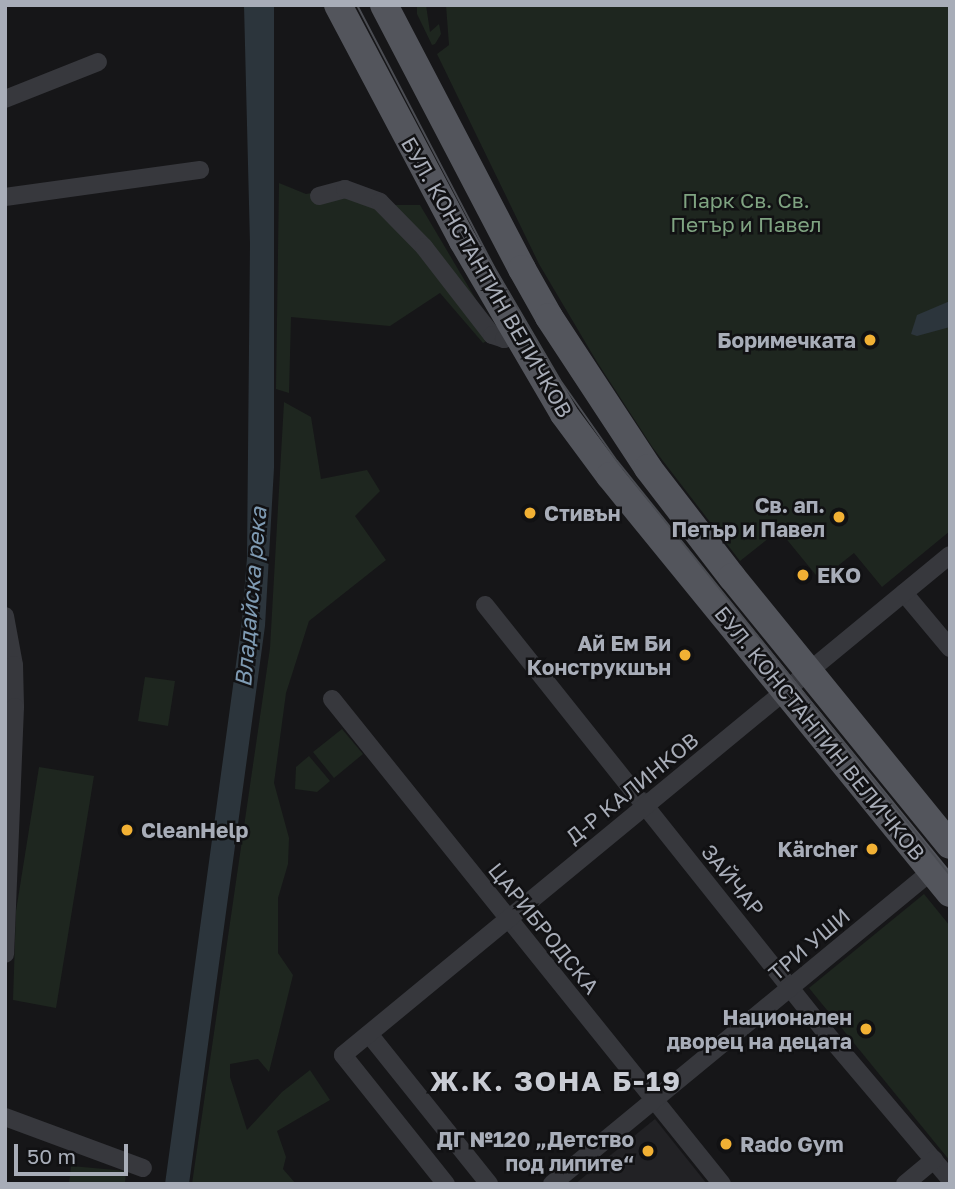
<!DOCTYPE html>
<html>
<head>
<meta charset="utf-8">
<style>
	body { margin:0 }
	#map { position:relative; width:955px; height:1189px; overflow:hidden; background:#161618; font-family:"Golos Text",sans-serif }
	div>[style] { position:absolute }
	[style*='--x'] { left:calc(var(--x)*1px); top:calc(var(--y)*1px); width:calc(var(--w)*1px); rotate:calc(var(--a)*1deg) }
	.built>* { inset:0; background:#222225 }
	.green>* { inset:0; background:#1e261f }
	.water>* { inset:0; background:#2c353c }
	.minor>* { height:18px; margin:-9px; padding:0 9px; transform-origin:9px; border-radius:9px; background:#37383d }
	.primary>* { height:28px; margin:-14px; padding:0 14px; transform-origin:14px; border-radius:14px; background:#53555c }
	.tram>* { height:2px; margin:-1px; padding:0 1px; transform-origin:1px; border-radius:1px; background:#4a4c52 }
	.dots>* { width:19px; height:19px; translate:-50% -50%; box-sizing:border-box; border:4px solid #111113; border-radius:50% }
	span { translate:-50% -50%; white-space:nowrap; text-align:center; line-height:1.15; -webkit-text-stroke:5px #111113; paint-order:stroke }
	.park-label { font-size:21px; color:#7fa381 }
	.street-label { font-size:21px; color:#a8adb8 }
	.poi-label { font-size:21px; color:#a8adb8; font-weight:700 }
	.right { translate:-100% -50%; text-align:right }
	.left { translate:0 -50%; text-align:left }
	.water-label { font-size:23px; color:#7f9bb3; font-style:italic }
	.district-label { font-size:28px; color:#c9ccd4; font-weight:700; letter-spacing:2px }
	.frame { position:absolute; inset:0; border:7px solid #a8adb8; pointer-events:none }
	.scale { position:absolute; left:14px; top:1144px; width:114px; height:32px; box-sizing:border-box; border:4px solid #a8adb8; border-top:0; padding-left:9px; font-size:21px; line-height:24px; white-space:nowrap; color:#a8adb8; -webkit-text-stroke:5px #111113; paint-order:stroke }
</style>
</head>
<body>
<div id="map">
	<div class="built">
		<div style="clip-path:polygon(655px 1119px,707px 1184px,575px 1184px)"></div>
	</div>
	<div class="green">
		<div style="clip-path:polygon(417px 5px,426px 5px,430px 32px,439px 24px,441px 34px,435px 44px,432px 45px,417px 14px)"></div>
		<div style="clip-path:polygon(446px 5px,950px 5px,950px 531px,882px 587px,854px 553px,820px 580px,779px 530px,740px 561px,653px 448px,597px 362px,539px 264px,437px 54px,449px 45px)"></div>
		<div style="clip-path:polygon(279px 183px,306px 194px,357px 185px,375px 191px,390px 205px,420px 205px,497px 335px,483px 343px,440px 293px,390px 326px,291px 317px,289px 393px,276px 389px)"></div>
		<div style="clip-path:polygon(284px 402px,311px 417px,321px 479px,367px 470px,380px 491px,355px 516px,386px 560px,309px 621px,286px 693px,274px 783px,289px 838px,288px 864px,278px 898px,278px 953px,293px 975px,269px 1072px,258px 1059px,230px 1064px,230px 1077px,247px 1130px,282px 1092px,310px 1070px,330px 1100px,277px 1131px,286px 1157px,283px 1169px,296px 1184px,192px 1184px,270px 648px)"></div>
		<div style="clip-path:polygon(145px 677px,175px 681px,168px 726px,138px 721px)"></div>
		<div style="clip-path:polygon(342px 729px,363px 754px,334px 778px,313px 752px)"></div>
		<div style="clip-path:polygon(309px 756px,330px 781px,317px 792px,295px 789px,296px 767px)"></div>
		<div style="clip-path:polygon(39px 767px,94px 776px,56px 1008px,13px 1000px,16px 911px)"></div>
		<div style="clip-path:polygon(924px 894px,950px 926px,950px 1161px,809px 988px)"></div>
		<div style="clip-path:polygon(71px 1166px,126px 1171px,125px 1184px,69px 1184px)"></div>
	</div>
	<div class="water">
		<div style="clip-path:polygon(244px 5px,274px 5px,274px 468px,265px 626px,189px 1184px,165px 1184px,242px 620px,247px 558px,250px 244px)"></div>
		<div style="clip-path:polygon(950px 301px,950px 327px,917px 336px,911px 334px,917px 315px)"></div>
	</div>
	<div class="minor">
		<div style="--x:5;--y:99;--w:100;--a:-21.7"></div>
		<div style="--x:319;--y:196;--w:27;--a:-15"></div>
		<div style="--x:345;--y:189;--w:37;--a:20"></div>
		<div style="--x:380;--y:202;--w:63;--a:45.6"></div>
		<div style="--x:424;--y:247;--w:111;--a:52.3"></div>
		<div style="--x:492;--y:335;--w:13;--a:18"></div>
		<div style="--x:504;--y:339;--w:12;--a:-24"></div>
		<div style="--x:5;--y:197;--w:197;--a:-7.9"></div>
		<div style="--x:904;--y:593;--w:72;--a:50.1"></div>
		<div style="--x:485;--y:605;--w:547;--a:51.45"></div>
		<div style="--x:826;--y:1033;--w:192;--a:49.7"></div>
		<div style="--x:5;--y:616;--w:50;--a:79.6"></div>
		<div style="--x:14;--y:665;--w:42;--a:88.6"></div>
		<div style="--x:15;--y:707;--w:247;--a:92.3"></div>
		<div style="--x:332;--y:699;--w:622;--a:51.2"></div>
		<div style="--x:369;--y:1034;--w:192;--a:51.3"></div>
		<div style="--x:5;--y:1117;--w:147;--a:20.3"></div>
		<div style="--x:446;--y:1184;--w:165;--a:-128.6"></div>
		<div style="--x:343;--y:1055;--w:786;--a:-39.48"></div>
		<div style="--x:552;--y:1184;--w:492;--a:-39.5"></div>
		<div style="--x:905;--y:1184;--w:38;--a:-40"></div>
	</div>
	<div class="primary">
		<div style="--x:338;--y:5;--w:267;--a:62.1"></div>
		<div style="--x:463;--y:241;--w:200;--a:59.7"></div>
		<div style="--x:564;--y:414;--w:77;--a:53.4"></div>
		<div style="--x:610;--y:476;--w:538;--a:50.81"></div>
		<div style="--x:384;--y:5;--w:298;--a:62.4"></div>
		<div style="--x:522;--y:269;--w:55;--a:60.6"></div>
		<div style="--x:549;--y:317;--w:181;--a:56.7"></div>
		<div style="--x:648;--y:468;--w:138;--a:52.4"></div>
		<div style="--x:732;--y:577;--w:345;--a:50.9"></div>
	</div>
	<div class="tram">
		<div style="--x:357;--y:5;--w:296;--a:62.4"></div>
		<div style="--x:494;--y:267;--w:131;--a:59.7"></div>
		<div style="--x:560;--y:380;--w:99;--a:54.9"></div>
		<div style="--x:617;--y:461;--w:531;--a:51.19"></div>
	</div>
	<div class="dots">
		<div style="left:870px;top:340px;background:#f2b134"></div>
		<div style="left:530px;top:513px;background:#f2b134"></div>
		<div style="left:839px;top:517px;background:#f2b134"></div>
		<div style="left:803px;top:575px;background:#f2b134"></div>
		<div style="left:685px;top:655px;background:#f2b134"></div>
		<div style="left:127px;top:830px;background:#f2b134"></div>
		<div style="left:872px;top:849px;background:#f2b134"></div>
		<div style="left:866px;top:1029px;background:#f2b134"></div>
		<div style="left:726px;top:1144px;background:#f2b134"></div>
		<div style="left:648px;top:1151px;background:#f2b134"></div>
	</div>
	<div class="park-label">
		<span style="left:746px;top:212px">Парк Св. Св.<br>Петър и Павел</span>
	</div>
	<div class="street-label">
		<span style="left:487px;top:277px;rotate:60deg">БУЛ. КОНСТАНТИН ВЕЛИЧКОВ</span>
		<span style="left:820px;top:733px;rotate:51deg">БУЛ. КОНСТАНТИН ВЕЛИЧКОВ</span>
		<span style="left:632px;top:788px;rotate:-39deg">Д-Р КАЛИНКОВ</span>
		<span style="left:733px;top:880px;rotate:51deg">ЗАЙЧАР</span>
		<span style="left:544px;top:928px;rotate:51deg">ЦАРИБРОДСКА</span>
		<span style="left:809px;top:944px;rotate:-40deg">ТРИ УШИ</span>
	</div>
	<div class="poi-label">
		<span class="right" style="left:856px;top:340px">Боримечката</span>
		<span class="right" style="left:825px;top:517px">Св. ап.<br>Петър и Павел</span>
		<span class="left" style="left:544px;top:513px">Стивън</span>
		<span class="left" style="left:817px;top:575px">EKO</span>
		<span class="right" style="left:671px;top:655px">Ай Ем Би<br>Конструкшън</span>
		<span class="left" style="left:141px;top:830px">CleanHelp</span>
		<span class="right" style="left:858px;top:849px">Kärcher</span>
		<span class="right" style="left:852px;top:1029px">Национален<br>дворец на децата</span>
		<span class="right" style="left:634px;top:1151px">ДГ №120 „Детство<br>под липите“</span>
		<span class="left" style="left:740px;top:1144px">Rado Gym</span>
	</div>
	<div class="water-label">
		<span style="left:250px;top:597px;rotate:-85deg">Владайска река</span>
	</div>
	<div class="district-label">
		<span style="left:556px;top:1081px">Ж.К. ЗОНА Б-19</span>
	</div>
	<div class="frame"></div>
	<div class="scale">50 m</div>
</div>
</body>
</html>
